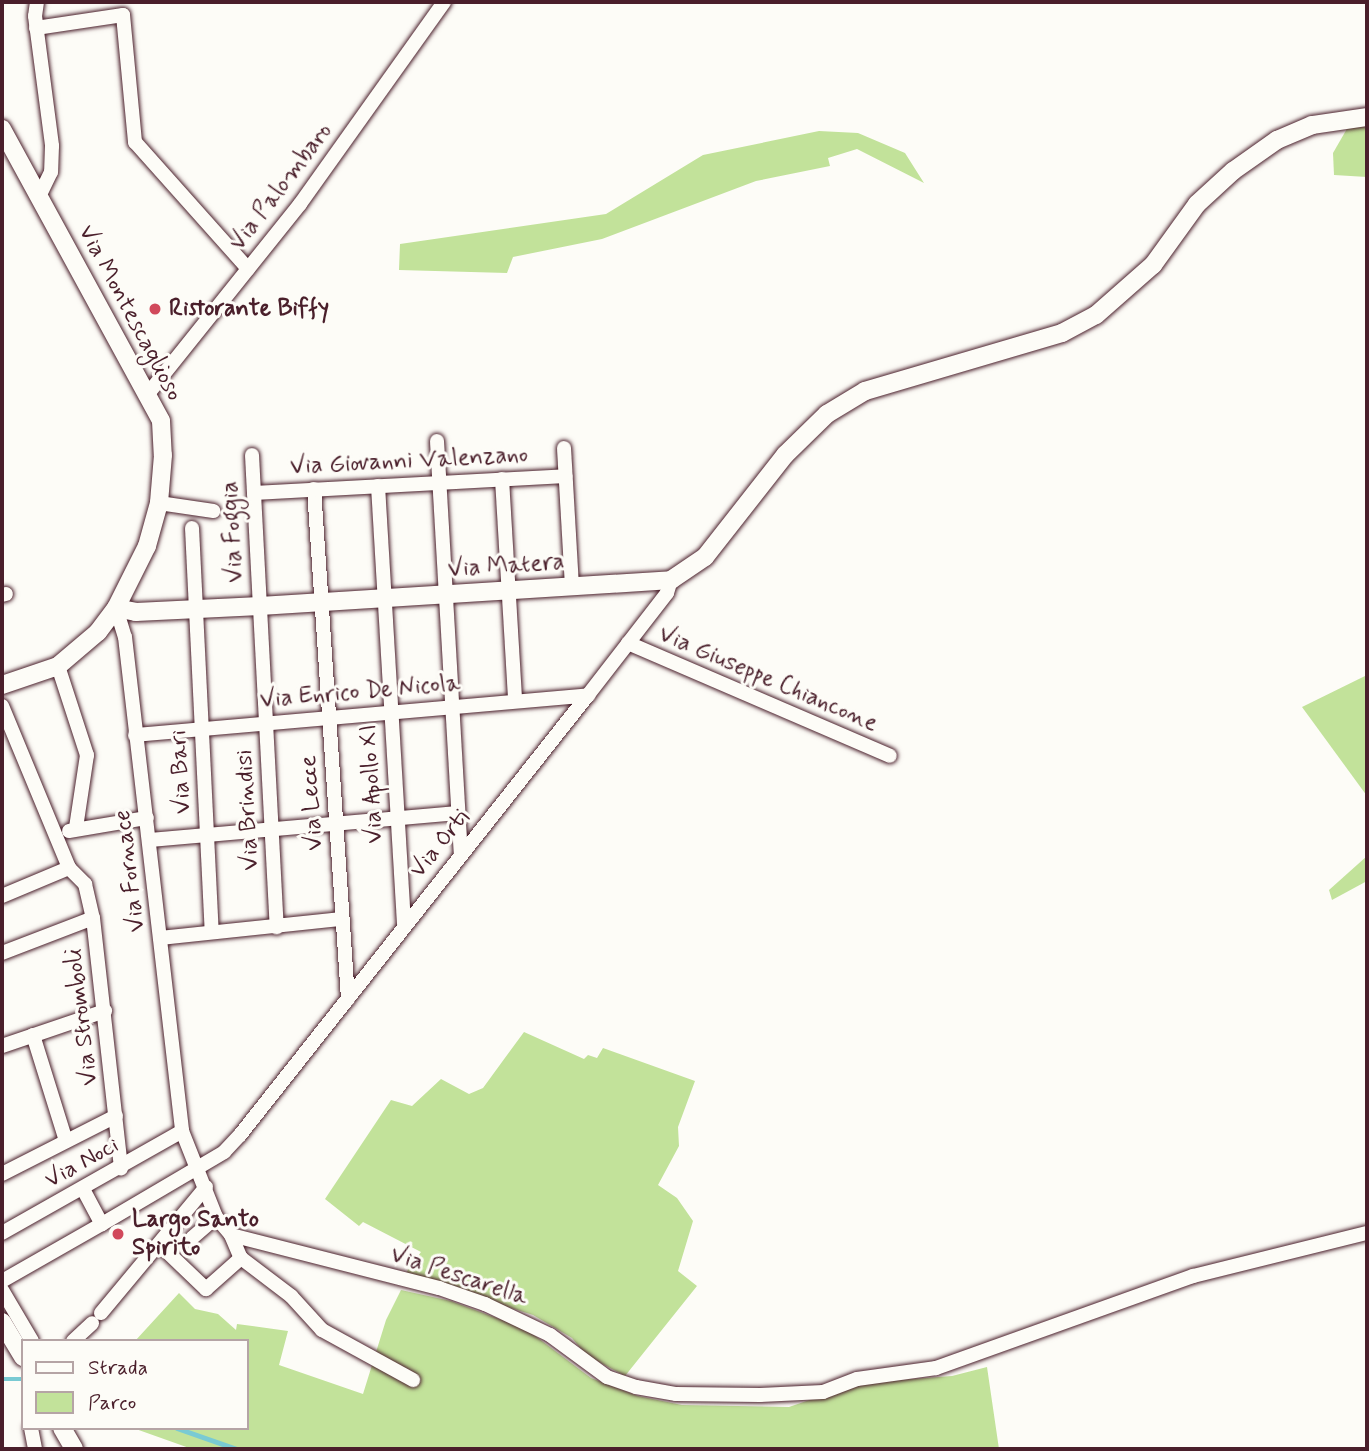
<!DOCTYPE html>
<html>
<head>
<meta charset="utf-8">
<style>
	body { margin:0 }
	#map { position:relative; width:1369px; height:1451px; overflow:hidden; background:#fdfcf7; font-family:Mynerve,sans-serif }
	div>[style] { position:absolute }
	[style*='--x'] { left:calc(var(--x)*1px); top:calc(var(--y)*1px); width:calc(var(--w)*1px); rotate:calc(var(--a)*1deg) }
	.green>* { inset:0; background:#c2e29a }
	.stream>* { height:4.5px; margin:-2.25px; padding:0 2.25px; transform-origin:2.25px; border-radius:2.25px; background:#79cad3 }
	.roads { filter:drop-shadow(0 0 2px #4a1f2b) drop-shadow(0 0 2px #4a1f2b) }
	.minor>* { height:14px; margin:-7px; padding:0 7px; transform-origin:7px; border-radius:7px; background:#fdfcf7 }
	.tertiary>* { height:18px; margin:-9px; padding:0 9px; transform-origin:9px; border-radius:9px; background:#fdfcf7 }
	.dots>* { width:19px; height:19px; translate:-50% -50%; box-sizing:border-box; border:4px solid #fdfcf7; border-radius:50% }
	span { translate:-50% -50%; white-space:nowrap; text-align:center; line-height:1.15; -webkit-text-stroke:6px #fdfcf7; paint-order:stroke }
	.street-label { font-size:24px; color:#4a1f2b }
	.poi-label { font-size:24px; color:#4a1f2b; font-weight:700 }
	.left { translate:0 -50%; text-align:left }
	.frame { position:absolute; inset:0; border:4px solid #4a1f2b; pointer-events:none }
	.legend { position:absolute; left:21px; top:1339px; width:228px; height:91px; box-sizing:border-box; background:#fdfcf7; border:2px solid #b5a4a5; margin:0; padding:9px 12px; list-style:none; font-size:21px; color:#4a1f2b }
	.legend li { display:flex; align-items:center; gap:14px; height:35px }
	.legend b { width:35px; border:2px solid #b5a4a5 }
</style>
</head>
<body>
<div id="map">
	<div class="green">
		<div style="clip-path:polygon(1352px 120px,1367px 121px,1367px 177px,1334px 175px,1333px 153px)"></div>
		<div style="clip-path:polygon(819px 131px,858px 133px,905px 153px,924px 183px,857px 149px,828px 158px,830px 166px,756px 181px,602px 239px,513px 257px,507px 273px,399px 270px,400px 244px,606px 214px,703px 155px)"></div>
		<div style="clip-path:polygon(1367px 675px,1367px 796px,1302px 707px)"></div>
		<div style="clip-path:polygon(1367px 856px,1367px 881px,1332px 900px,1329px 890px)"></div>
		<div style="clip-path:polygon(524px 1032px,584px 1059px,588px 1055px,597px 1058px,603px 1048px,695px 1081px,678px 1127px,679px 1146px,658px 1185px,677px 1198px,693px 1221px,678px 1271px,697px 1286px,625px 1376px,586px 1355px,572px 1338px,533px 1315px,405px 1274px,421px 1252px,363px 1222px,359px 1226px,325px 1199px,391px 1100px,412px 1106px,441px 1079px,469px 1094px,483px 1088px)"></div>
		<div style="clip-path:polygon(401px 1290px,451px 1301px,526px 1329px,591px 1378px,638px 1396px,682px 1405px,789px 1407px,859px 1383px,952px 1376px,987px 1367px,999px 1449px,192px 1449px,133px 1428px,247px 1428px,247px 1341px,135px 1341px,179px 1293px,195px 1309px,218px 1314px,236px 1330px,237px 1324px,288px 1331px,279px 1365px,363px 1394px,386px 1320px)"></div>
	</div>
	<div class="stream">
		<div style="--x:2;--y:1379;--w:21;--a:0"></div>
		<div style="--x:177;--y:1428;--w:64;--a:19.3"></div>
	</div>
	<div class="roads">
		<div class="minor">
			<div style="--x:37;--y:2;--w:14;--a:98"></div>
			<div style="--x:35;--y:16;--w:131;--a:82.5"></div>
			<div style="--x:52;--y:146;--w:26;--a:92"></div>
			<div style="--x:51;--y:172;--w:28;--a:116"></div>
			<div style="--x:36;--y:28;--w:88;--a:-8.5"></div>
			<div style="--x:123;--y:15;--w:128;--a:84.6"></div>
			<div style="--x:135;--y:142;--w:170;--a:48.3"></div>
			<div style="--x:147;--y:395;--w:245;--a:-51.3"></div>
			<div style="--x:300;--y:204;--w:248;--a:-54.5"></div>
			<div style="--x:437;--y:441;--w:414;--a:86.7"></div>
			<div style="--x:564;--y:448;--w:138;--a:86.7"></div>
			<div style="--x:252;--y:455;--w:473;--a:87"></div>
			<div style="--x:502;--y:479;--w:222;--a:86.6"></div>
			<div style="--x:378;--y:486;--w:439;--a:86.6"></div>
			<div style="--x:314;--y:489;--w:511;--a:86.19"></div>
			<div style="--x:254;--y:493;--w:312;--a:-3.1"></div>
			<div style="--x:159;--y:503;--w:55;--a:8.4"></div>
			<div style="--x:192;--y:528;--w:404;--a:87.2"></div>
			<div style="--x:2;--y:595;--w:4;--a:-14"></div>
			<div style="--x:116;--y:608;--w:30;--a:73"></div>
			<div style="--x:125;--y:637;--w:497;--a:83.4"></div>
			<div style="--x:182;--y:1131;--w:92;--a:68.4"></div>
			<div style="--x:216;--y:1217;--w:23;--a:50"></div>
			<div style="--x:231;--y:1235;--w:25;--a:67"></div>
			<div style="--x:241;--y:1258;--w:63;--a:37.2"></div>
			<div style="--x:291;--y:1296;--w:46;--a:47.6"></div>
			<div style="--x:322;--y:1330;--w:104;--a:28.8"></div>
			<div style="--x:628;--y:643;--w:285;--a:23.3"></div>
			<div style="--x:58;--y:666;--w:94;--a:72"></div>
			<div style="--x:87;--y:755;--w:74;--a:98.6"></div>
			<div style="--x:2;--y:706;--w:175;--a:67.5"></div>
			<div style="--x:69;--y:868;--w:23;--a:45"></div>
			<div style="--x:85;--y:884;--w:35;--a:77"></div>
			<div style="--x:93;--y:918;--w:252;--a:83.6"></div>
			<div style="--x:135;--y:735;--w:455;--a:-5"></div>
			<div style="--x:69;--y:831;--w:79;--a:-9.5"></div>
			<div style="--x:150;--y:840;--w:309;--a:-5"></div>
			<div style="--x:2;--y:896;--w:73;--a:-22.7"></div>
			<div style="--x:160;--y:938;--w:183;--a:-6"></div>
			<div style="--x:2;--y:953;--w:97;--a:-21"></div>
			<div style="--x:33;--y:1035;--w:111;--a:72.7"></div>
			<div style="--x:2;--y:1046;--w:109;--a:-18.8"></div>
			<div style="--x:2;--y:1174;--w:128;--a:-27"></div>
			<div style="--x:83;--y:1189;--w:40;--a:62"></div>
			<div style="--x:102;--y:1224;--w:142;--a:-30.5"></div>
			<div style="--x:224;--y:1152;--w:23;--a:-47"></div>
			<div style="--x:240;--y:1135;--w:561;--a:-51.66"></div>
			<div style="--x:588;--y:695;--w:129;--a:-52.2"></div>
			<div style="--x:667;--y:593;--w:14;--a:-73"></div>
			<div style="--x:2;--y:1233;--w:207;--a:-29.5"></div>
			<div style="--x:231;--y:1235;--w:215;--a:14.3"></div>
			<div style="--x:439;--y:1288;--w:49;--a:19.2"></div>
			<div style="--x:485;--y:1304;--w:72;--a:25.5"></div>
			<div style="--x:550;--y:1335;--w:71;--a:36.4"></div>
			<div style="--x:607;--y:1377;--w:31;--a:19"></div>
			<div style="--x:636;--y:1387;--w:41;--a:9.9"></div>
			<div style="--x:676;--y:1394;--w:84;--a:0.7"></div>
			<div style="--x:760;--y:1395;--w:63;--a:-2.7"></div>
			<div style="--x:823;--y:1392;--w:36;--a:-21"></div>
			<div style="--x:857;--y:1379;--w:80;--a:-7.9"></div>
			<div style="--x:936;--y:1368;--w:273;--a:-19.7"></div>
			<div style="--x:1193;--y:1276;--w:179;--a:-13.9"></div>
			<div style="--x:192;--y:1238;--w:32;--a:-41"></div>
			<div style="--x:162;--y:1247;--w:61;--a:43.7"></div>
			<div style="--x:206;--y:1289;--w:47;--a:-41.5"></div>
			<div style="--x:2;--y:1281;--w:115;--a:-29.7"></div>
			<div style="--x:2;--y:1290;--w:59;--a:59.5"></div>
			<div style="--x:101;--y:1313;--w:164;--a:-50.2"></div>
			<div style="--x:73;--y:1341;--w:26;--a:-43"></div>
			<div style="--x:31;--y:1428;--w:21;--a:79"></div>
		</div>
		<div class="tertiary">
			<div style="--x:2;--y:129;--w:332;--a:61.4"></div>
			<div style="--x:161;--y:421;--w:34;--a:87"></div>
			<div style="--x:163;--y:455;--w:48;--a:94.8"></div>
			<div style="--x:159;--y:503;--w:45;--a:105.6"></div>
			<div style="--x:147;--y:546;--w:69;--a:116.6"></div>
			<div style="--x:116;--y:608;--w:30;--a:127"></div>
			<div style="--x:98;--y:632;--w:52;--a:139.6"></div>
			<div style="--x:58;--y:666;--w:59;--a:161.3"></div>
			<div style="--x:116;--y:608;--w:20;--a:11"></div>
			<div style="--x:136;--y:612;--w:124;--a:-2.8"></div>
			<div style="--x:260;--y:606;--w:412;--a:-3.6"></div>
			<div style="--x:671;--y:580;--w:41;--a:-34.1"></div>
			<div style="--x:705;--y:557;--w:130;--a:-51.9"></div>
			<div style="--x:785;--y:455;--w:59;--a:-44.3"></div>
			<div style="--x:827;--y:414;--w:44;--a:-31.2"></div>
			<div style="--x:865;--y:391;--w:205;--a:-16.4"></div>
			<div style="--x:1062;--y:333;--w:38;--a:-28"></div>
			<div style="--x:1096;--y:315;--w:76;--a:-41.3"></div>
			<div style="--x:1153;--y:265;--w:75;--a:-54.2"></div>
			<div style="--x:1197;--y:204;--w:49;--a:-42.5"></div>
			<div style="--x:1233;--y:171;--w:54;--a:-35.2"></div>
			<div style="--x:1277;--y:140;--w:38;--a:-23"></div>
			<div style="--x:1312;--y:125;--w:56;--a:-8.3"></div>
			<div style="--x:2;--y:1322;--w:41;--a:59"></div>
			<div style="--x:62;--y:1428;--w:24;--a:60"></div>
		</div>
	</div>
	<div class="dots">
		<div style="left:155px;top:309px;background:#d1495b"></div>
		<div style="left:118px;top:1234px;background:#d1495b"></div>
	</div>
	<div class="street-label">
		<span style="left:281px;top:187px;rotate:-53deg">Via Palombaro</span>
		<span style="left:130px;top:313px;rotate:62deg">Via Montescaglioso</span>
		<span style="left:409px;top:461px;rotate:-3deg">Via Giovanni Valenzano</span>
		<span style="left:233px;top:532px;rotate:-93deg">Via Foggia</span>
		<span style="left:506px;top:566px;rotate:-4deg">Via Matera</span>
		<span style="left:768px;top:679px;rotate:23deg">Via Giuseppe Chiancone</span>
		<span style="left:360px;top:692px;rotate:-5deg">Via Enrico De Nicola</span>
		<span style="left:181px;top:772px;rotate:-93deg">Via Bari</span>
		<span style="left:372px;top:784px;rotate:-93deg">Via Apollo XI</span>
		<span style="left:312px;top:803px;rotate:-94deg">Via Lecce</span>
		<span style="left:248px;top:810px;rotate:-93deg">Via Brindisi</span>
		<span style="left:440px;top:844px;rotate:-51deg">Via Orti</span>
		<span style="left:130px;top:871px;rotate:-97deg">Via Fornace</span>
		<span style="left:82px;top:1017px;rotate:-97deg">Via Stromboli</span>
		<span style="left:82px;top:1163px;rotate:-29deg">Via Noci</span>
		<span style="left:459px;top:1276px;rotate:18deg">Via Pescarella</span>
	</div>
	<div class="poi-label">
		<span class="left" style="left:169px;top:309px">Ristorante Biffy</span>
		<span class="left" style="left:132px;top:1234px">Largo Santo<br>Spirito</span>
	</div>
	<div class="frame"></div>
	<ul class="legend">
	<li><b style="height:9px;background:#fdfcf7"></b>Strada</li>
	<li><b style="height:19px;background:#c2e29a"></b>Parco</li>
	</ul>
</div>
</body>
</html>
